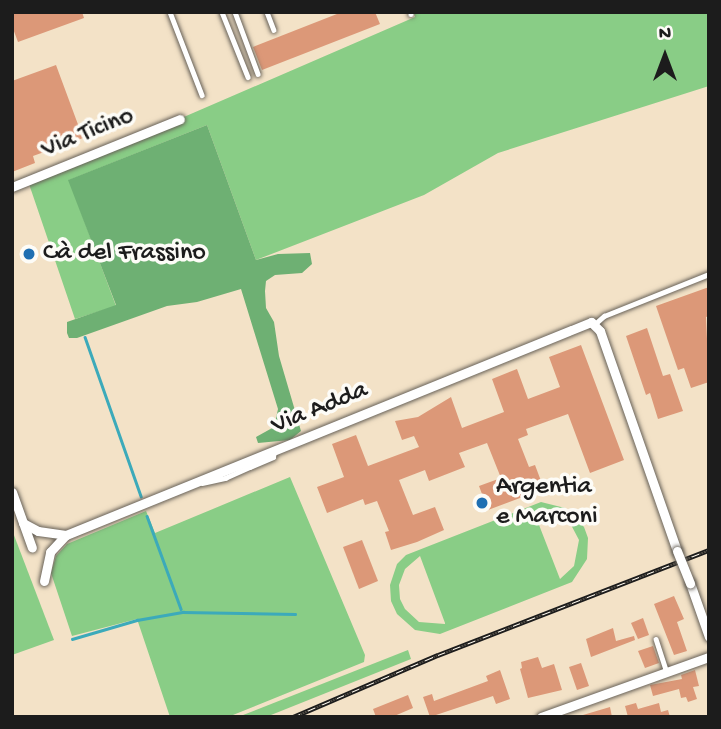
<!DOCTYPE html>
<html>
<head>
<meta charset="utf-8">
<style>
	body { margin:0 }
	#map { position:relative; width:721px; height:729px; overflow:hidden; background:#f3e2c7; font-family:"Gochi Hand",sans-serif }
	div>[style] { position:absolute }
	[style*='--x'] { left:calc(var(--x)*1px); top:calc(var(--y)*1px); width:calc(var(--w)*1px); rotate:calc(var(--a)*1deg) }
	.green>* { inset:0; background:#89cd86 }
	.forest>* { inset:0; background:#6eb073 }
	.stream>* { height:2.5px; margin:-1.25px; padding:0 1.25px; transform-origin:1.25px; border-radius:1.25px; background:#3caaba }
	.building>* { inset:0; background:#dc9878 }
	.roads { filter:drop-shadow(0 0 2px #676158) drop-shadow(0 0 2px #676158) }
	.service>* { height:4.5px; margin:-2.25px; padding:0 2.25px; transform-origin:2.25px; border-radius:2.25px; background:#fff }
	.minor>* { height:9px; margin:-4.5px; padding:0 4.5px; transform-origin:4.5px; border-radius:4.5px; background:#fff }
	.rail>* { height:5px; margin-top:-2.5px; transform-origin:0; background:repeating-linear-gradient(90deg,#fdfcf7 0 8px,#1c1c1c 0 16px); box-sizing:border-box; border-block:2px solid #1c1c1c }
	.bridges { filter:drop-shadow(0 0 2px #676158) drop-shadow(0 0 2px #676158) }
	.minor-bridge>* { height:9px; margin:-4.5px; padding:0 4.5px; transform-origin:4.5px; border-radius:4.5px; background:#fff }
	.dots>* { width:19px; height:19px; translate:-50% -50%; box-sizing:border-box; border:4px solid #fdfcf7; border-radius:50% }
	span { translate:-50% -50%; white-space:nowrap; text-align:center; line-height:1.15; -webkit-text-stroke:7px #fdfcf7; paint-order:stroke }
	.street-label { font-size:26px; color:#1c1c1c }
	.poi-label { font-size:26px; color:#1c1c1c }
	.left { translate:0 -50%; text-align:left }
	.frame { position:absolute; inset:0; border:14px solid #1c1c1c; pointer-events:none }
	.north { position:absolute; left:630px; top:21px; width:70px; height:70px; -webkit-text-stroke:5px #fdfcf7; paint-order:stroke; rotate:0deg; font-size:19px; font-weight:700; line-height:28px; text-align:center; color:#1c1c1c }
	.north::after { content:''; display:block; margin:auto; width:24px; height:32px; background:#1c1c1c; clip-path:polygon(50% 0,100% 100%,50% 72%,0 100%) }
</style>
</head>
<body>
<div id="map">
	<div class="green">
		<div style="clip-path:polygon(414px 12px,709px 12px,709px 86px,498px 153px,424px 195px,256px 260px,207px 125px,69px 180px,116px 306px,75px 319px,29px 184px,415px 17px)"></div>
		<div style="clip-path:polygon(290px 477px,365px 655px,364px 662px,228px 717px,170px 717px,137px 619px,72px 636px,51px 573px,56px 556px,67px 544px,146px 511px,155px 533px)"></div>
		<div style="clip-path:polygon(evenodd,541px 502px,565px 508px,584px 527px,588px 538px,587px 559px,572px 582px,440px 634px,415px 630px,397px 614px,391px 601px,390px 585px,397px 564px,406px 555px,541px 502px,549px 511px,569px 521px,579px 540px,574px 566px,560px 579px,534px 512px,549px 511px,541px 502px,420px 556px,445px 623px,445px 624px,419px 622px,405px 609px,400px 599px,399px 585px,405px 569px,420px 556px)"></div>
		<div style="clip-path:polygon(12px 530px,54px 640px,12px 655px)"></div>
		<div style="clip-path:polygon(408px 650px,411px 659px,266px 717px,238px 717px)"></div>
	</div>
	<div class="forest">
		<div style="clip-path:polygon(207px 125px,256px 260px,278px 254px,310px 253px,312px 264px,302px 273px,275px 275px,266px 281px,265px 291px,266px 308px,274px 322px,279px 356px,301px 431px,290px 440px,258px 443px,256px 437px,274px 427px,278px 409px,241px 289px,197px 302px,167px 306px,77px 338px,69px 338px,67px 333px,67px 322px,116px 305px,68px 180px)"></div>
	</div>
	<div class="stream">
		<div style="--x:85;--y:337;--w:169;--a:70.6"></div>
		<div style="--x:147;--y:516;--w:99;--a:69.9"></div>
		<div style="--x:72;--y:639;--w:68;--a:-16.3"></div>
		<div style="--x:137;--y:620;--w:47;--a:-9.9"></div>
		<div style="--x:183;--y:612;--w:112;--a:1"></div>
	</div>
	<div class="building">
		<div style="clip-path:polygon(12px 12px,82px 12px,84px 18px,18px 42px,12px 26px)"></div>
		<div style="clip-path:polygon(342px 12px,375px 12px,380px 24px,262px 70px,253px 47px)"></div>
		<div style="clip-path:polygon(56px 65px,83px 138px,33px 156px,35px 163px,12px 172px,12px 81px)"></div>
		<div style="clip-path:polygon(33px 245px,38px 258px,25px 262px,21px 249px)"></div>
		<div style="clip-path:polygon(709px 287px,709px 316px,706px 317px,709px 382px,691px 388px,684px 368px,678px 370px,656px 306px)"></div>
		<div style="clip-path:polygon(647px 328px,663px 376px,670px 374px,683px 411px,658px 419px,650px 393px,646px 395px,626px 336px)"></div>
		<div style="clip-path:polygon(581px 345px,624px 460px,590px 473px,568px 414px,526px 429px,528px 435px,518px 439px,529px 467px,535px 465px,544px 489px,488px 510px,479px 486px,501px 478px,487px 443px,459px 453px,465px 467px,429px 481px,425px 470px,399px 480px,413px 515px,435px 507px,444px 530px,417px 542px,391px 550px,385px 532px,389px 531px,377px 501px,365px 505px,363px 499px,327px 513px,317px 487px,344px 477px,332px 444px,356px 435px,368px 466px,419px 447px,414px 436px,402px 440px,395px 421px,418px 417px,451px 397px,462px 428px,504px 412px,492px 379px,517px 369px,528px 399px,560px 387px,549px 357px)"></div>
		<div style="clip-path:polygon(362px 540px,378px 581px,359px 589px,343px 547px)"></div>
		<div style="clip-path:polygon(674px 596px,684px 619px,677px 622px,687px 651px,674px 655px,654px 604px)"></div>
		<div style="clip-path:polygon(643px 618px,649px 635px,638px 639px,631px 623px)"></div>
		<div style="clip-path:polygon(613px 628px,616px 641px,634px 636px,635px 640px,591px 657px,586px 639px)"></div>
		<div style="clip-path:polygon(653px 646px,659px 663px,645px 668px,638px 651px)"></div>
		<div style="clip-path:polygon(538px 657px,542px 668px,554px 664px,562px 690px,528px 698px,520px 669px,522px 668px,521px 662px)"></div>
		<div style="clip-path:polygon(581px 663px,589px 686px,577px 690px,569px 667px)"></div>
		<div style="clip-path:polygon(500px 670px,510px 699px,496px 704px,493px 696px,430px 717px,423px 697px,432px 694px,434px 701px,488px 681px,486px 676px)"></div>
		<div style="clip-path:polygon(695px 670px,699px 686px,693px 687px,697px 699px,688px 702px,686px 697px,681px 698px,679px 689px,653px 696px,650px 685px,682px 679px,681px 675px)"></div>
		<div style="clip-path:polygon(408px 695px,413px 708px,392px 717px,376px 717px,373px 709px)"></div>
		<div style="clip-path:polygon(636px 703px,638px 709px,659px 703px,661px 712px,668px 710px,670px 717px,628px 717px,625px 706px)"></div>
		<div style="clip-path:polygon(610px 707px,612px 717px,583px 717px,583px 715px)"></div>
	</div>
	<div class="roads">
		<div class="service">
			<div style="--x:170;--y:12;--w:89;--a:68.9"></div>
			<div style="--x:222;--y:12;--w:70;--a:68.2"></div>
			<div style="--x:235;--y:12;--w:66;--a:69.6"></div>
			<div style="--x:267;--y:12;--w:19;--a:69"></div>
			<div style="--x:411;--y:12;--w:2;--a:90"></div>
			<div style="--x:595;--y:324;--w:12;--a:-42"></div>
			<div style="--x:604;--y:316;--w:113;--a:-21.8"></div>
			<div style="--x:202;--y:483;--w:24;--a:-12"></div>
			<div style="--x:225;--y:478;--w:27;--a:-24"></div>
			<div style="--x:250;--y:467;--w:25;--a:-23"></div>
			<div style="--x:273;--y:457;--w:6;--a:-81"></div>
			<div style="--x:656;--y:639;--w:35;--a:72"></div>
		</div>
		<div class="minor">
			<div style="--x:12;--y:187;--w:181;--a:-22"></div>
			<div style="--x:12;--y:492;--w:59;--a:70.3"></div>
			<div style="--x:23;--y:523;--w:17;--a:28"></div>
			<div style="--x:38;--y:531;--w:28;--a:8"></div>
			<div style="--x:44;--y:581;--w:30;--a:-78"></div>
			<div style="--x:50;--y:552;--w:23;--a:-47"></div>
			<div style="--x:66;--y:535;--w:567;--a:-22.08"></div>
			<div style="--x:591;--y:322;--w:13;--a:45"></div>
			<div style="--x:600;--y:331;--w:233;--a:70.7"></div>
			<div style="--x:690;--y:583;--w:57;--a:70.6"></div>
			<div style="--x:541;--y:717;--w:178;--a:-19.7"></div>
		</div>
	</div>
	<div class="rail">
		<div style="--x:293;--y:717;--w:158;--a:-23.2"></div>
		<div style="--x:438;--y:655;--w:291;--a:-21.2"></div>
	</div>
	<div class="bridges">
		<div class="minor-bridge">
			<div style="--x:677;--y:551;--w:35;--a:68"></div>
		</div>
	</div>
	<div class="dots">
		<div style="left:29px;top:254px;background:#1f6fb2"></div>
		<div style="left:482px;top:503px;background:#1f6fb2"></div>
	</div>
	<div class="street-label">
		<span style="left:88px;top:134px;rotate:-22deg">Via Ticino</span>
		<span style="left:320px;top:409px;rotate:-22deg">Via Adda</span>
	</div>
	<div class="poi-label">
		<span class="left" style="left:43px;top:254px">Cà del Frassino</span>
		<span class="left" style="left:496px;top:503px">Argentia<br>e Marconi</span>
	</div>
	<div class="frame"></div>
	<div class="north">N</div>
</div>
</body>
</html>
